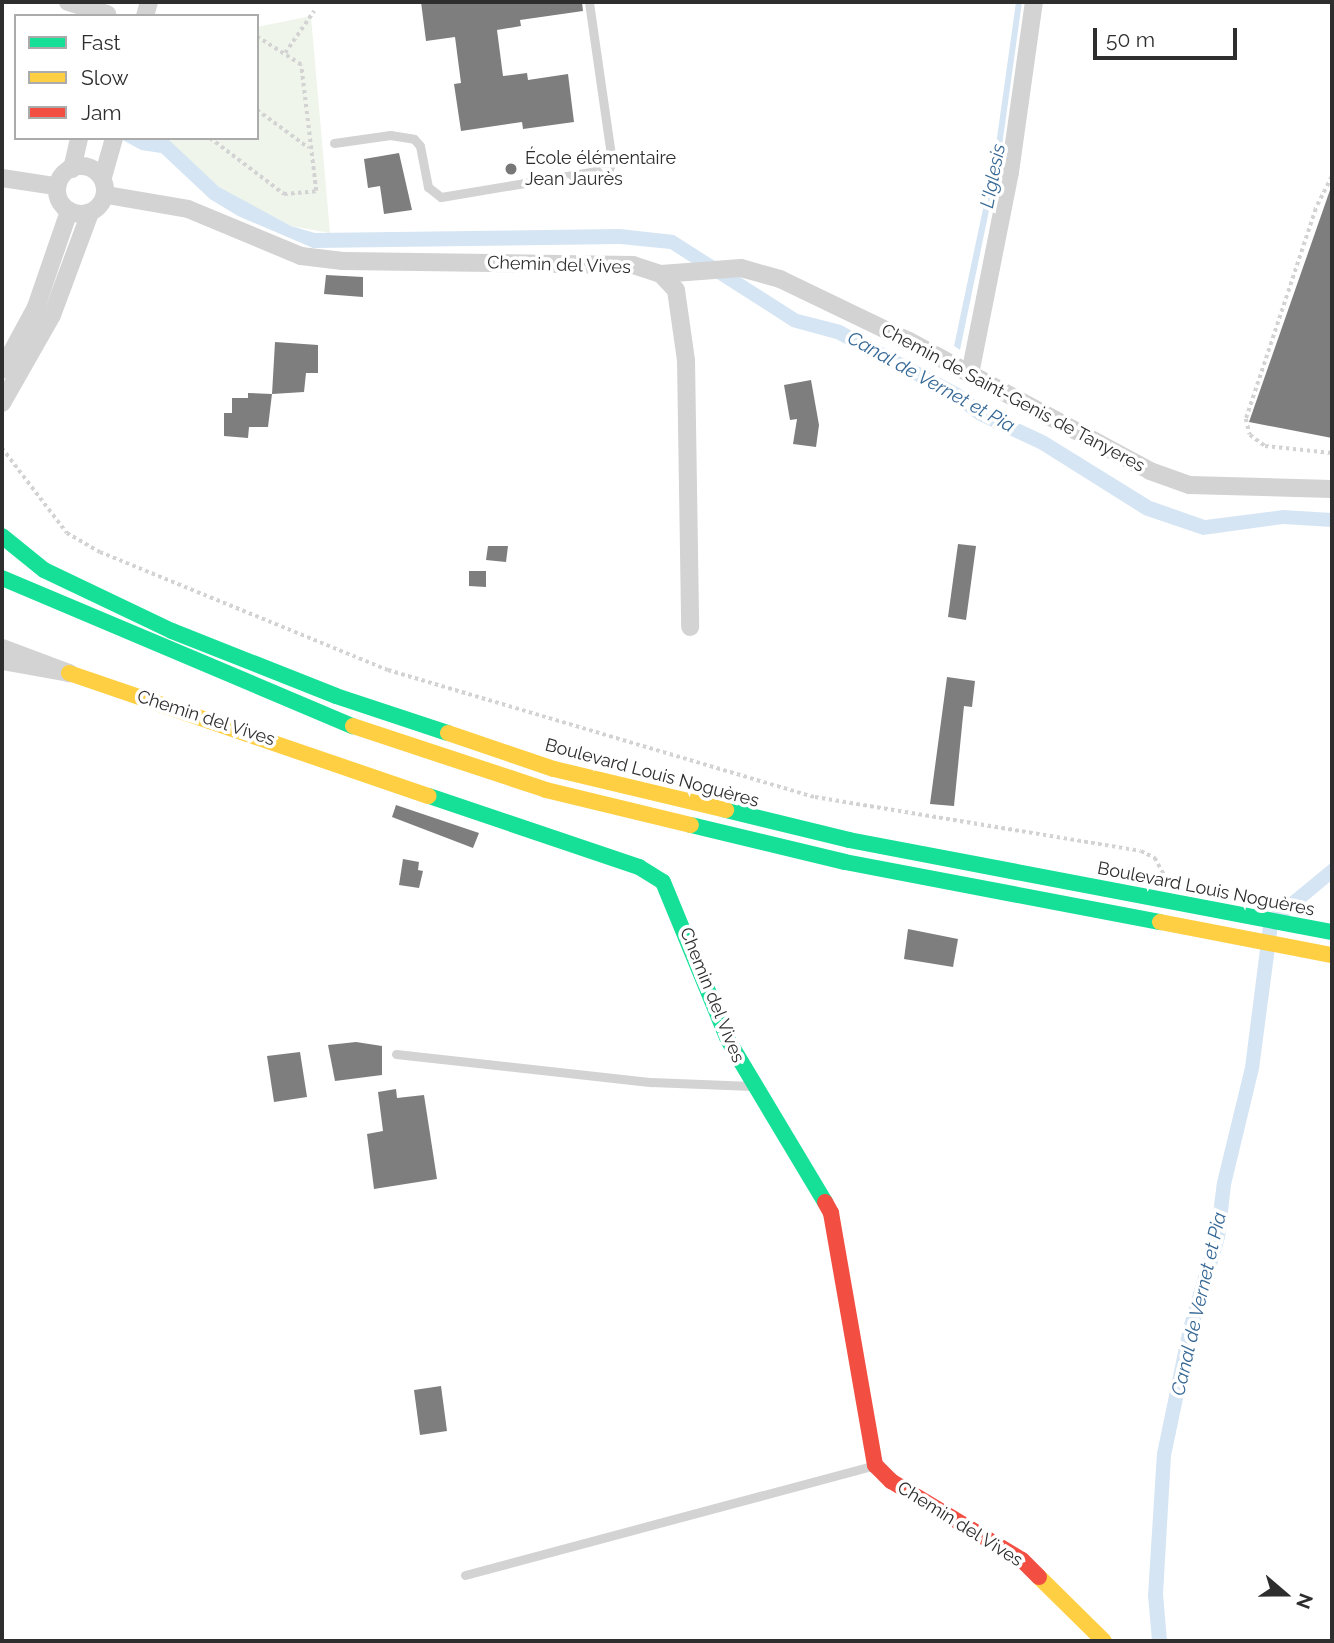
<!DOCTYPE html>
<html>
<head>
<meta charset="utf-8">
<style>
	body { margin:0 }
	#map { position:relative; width:1334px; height:1643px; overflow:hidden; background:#fff; font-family:Raleway,sans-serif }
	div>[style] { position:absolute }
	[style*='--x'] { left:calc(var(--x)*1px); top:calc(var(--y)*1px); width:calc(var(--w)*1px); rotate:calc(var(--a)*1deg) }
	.green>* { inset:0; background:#eff5eb }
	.water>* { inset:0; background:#d6e5f3 }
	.building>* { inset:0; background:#7e7e7e }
	.path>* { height:3.5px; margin-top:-1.75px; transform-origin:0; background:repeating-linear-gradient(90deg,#d3d3d3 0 3.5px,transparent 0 7px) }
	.lane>* { height:9px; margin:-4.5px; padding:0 4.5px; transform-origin:4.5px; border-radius:4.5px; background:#d3d3d3 }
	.street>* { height:18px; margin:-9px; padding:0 9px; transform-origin:9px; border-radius:9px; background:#d3d3d3 }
	.street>.ring { margin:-9px; padding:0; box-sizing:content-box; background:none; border:18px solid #d3d3d3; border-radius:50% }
	.fast>* { height:16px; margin:-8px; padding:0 8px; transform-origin:8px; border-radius:8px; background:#16e098 }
	.slow>* { height:16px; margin:-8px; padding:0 8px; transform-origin:8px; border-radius:8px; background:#ffcf43 }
	.jam>* { height:16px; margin:-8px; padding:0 8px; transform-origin:8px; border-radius:8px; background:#f24e42 }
	.dots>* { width:19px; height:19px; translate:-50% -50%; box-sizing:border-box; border:4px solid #fff; border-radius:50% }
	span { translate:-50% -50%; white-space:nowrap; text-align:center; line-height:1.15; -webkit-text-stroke:7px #fff; paint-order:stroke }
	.poi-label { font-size:18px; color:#2e2e2e }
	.left { translate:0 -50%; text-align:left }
	.street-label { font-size:18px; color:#2e2e2e }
	.water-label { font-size:19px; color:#366895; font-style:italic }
	.frame { position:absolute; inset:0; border:4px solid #2e2e2e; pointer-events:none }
	.legend { position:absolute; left:14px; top:14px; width:245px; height:126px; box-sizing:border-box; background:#fff; border:2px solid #ababab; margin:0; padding:9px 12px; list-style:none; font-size:21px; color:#2e2e2e }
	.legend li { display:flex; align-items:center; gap:14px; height:35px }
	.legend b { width:35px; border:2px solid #ababab }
	.north { position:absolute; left:1250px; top:1559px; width:70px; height:70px; -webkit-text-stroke:5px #fff; paint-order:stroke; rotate:110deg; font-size:19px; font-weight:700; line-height:28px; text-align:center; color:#2e2e2e }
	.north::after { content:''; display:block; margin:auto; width:24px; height:32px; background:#2e2e2e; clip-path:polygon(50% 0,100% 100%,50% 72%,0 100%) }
	.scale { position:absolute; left:1093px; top:28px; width:144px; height:32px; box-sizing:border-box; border:4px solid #2e2e2e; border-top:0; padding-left:9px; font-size:21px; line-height:24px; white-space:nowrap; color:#2e2e2e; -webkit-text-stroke:5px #fff; paint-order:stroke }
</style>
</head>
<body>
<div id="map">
	<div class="green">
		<div style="clip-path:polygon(311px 16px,330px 233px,291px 226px,245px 204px,219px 187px,164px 138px,257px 138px,257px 27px)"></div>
	</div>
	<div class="water">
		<div style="clip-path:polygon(1016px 2px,1022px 2px,1001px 153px,960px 350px,954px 346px,995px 152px)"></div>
		<div style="clip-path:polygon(119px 138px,168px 139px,219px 187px,291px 226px,315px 233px,620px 229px,674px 235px,798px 314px,841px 325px,961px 389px,984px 407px,1046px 436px,1151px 501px,1205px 520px,1283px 510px,1332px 513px,1332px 527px,1283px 524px,1203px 535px,1144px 515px,1039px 449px,977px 420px,949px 399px,836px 339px,792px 327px,670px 249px,620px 244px,313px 248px,238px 216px,210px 199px,161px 153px,141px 150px)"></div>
		<div style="clip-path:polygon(1332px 862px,1332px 880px,1278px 925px,1259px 1069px,1231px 1185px,1225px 1238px,1197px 1332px,1171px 1456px,1163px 1594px,1167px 1641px,1152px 1641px,1148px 1595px,1157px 1453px,1183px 1328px,1210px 1236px,1217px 1182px,1245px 1067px,1264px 918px)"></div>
	</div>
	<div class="building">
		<div style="clip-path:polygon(421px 2px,582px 2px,583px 11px,520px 20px,521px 26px,497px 30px,503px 76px,527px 73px,528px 80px,568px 74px,574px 122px,523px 129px,522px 122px,461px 131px,454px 84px,461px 83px,455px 37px,426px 41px)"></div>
		<div style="clip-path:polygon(399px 153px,412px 210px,384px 214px,380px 186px,368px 188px,364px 159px)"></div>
		<div style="clip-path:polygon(1330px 190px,1332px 191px,1332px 438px,1249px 422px)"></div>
		<div style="clip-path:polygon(326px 275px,363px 277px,363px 297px,324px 294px)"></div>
		<div style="clip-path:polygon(275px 342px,318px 345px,318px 373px,306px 373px,304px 392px,272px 394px)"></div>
		<div style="clip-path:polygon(811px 380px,819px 425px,816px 447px,793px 444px,797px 419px,790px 420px,784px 385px)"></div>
		<div style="clip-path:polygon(248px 393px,272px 394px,268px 427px,249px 427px,248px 438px,224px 436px,224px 413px,232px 413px,232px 398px,248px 398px)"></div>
		<div style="clip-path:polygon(958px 544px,976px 546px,966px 620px,948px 617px)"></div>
		<div style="clip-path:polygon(488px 546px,508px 546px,506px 562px,486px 560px)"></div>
		<div style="clip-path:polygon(469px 571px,486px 571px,486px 587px,469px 586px)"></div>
		<div style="clip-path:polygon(947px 677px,975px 681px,972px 707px,964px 706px,954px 806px,930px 804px)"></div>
		<div style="clip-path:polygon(396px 805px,479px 833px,473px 848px,392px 817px)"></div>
		<div style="clip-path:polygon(403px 859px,419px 862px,418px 870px,423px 871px,419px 888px,399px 885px)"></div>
		<div style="clip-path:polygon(908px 929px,958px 939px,953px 967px,904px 959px)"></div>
		<div style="clip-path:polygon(356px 1042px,382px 1046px,382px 1075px,335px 1081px,328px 1045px)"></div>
		<div style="clip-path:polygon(300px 1052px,307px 1097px,274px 1102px,267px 1056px)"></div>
		<div style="clip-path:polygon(396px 1089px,397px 1098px,424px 1095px,437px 1179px,374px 1189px,367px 1134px,383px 1131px,378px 1092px)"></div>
		<div style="clip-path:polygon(441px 1386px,447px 1431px,420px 1435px,414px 1390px)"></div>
	</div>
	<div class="path">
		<div style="--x:285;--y:53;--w:51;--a:-55.4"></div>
		<div style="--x:257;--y:110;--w:64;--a:36.2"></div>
		<div style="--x:210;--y:138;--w:93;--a:37.1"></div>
		<div style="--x:284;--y:194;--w:32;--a:-5"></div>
		<div style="--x:316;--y:191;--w:127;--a:-96.8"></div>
		<div style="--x:301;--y:65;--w:52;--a:-147.5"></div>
		<div style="--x:1332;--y:177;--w:36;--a:117"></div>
		<div style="--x:1316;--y:209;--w:221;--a:108.4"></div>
		<div style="--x:1246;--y:419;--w:16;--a:76"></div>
		<div style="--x:1250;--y:435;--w:19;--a:36"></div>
		<div style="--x:1265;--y:446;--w:67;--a:6"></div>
		<div style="--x:2;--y:448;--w:107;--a:52.6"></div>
		<div style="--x:67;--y:533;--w:38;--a:30"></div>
		<div style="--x:100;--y:552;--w:311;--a:22.3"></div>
		<div style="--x:388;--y:670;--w:445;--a:16.6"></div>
		<div style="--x:815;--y:797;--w:330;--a:9.4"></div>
		<div style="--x:1141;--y:851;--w:16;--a:27"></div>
		<div style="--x:1155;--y:858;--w:24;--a:62"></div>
	</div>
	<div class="lane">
		<div style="--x:334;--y:143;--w:57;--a:-8.1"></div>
		<div style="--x:390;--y:135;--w:24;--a:9"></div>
		<div style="--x:414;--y:139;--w:9;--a:49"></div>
		<div style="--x:420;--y:146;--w:42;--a:79"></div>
		<div style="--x:428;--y:187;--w:16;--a:38"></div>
		<div style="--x:441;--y:197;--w:170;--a:-9.5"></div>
		<div style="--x:609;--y:169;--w:8;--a:-67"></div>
		<div style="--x:612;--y:162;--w:162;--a:-98.2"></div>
		<div style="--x:396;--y:1054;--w:257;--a:6.3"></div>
		<div style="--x:651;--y:1082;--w:101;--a:2.3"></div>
		<div style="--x:465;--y:1575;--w:424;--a:-15"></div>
	</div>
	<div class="street">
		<div style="--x:68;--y:2;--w:41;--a:17.1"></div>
		<div style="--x:145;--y:16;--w:15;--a:-74"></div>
		<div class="ring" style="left:57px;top:166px;width:30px;height:30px"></div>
		<div style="--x:72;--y:169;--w:32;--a:-77"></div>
		<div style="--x:103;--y:177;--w:41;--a:-74.2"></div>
		<div style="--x:2;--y:178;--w:54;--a:8.6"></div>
		<div style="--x:107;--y:195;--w:82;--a:9.8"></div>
		<div style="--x:188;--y:209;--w:122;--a:22.6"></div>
		<div style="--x:301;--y:256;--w:42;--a:6.8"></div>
		<div style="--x:343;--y:261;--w:290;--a:0.8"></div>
		<div style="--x:633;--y:265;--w:29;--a:18"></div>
		<div style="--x:661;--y:274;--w:22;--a:47"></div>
		<div style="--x:676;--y:290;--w:71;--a:81.9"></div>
		<div style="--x:686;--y:360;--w:267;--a:89.1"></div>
		<div style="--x:661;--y:274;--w:80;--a:-4.3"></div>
		<div style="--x:741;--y:268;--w:41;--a:15.8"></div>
		<div style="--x:780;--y:279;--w:143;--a:25.7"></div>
		<div style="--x:909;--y:341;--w:274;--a:28.3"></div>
		<div style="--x:1150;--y:471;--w:41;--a:19.7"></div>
		<div style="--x:1189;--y:485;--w:143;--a:1.6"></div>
		<div style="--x:2;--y:370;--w:72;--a:-61.6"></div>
		<div style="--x:36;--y:307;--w:102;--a:-71"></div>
		<div style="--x:970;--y:374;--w:206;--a:-78.8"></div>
		<div style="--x:1010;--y:172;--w:172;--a:-82"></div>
		<div style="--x:2;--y:403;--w:101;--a:-60.4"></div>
		<div style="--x:52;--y:315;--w:109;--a:-69.6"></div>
		<div style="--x:2;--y:648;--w:72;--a:20.5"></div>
		<div style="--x:69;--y:673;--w:68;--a:-169.8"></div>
	</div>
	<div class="fast">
		<div style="--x:2;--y:536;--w:54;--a:39"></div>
		<div style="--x:44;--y:570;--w:142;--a:25.5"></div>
		<div style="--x:172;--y:631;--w:176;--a:21.6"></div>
		<div style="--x:336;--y:696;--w:118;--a:18.3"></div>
		<div style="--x:2;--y:578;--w:381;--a:22.9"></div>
		<div style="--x:429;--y:796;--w:222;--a:18.7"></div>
		<div style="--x:639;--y:867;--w:28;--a:32"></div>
		<div style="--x:663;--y:882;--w:171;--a:67.6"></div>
		<div style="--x:728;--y:1040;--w:189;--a:59.1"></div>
		<div style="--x:726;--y:810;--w:127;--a:13.7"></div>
		<div style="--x:849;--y:840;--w:492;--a:10.8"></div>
		<div style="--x:691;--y:825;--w:158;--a:13.5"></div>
		<div style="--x:845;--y:862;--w:321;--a:10.8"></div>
	</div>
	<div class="slow">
		<div style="--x:69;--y:673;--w:380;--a:18.9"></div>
		<div style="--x:353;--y:726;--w:203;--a:18.3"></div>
		<div style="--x:546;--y:790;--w:149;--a:13.6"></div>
		<div style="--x:448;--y:733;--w:112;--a:18.8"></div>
		<div style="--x:554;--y:769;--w:177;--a:13.4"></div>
		<div style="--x:1160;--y:922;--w:175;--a:10.9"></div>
		<div style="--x:1039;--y:1577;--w:91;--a:44.6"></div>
	</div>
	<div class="jam">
		<div style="--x:825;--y:1202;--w:13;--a:61"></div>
		<div style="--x:831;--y:1213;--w:256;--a:80.1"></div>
		<div style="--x:875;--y:1465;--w:23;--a:45"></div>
		<div style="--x:891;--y:1481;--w:153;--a:31.1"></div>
		<div style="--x:1022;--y:1560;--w:24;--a:45"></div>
	</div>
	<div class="dots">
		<div style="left:511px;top:169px;background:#777"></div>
	</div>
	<div class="poi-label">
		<span class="left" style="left:525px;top:169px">École élémentaire<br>Jean Jaurès</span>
	</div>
	<div class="street-label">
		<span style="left:559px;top:265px;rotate:2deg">Chemin del Vives</span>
		<span style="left:1013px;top:398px;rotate:28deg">Chemin de Saint-Genis de Tanyeres</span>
		<span style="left:206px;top:718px;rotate:18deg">Chemin del Vives</span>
		<span style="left:652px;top:773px;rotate:15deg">Boulevard Louis Noguères</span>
		<span style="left:1206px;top:889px;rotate:11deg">Boulevard Louis Noguères</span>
		<span style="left:712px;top:995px;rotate:68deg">Chemin del Vives</span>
		<span style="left:960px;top:1524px;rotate:32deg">Chemin del Vives</span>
	</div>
	<div class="water-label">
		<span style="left:993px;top:176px;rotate:-79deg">L'Iglesis</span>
		<span style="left:931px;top:382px;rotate:29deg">Canal de Vernet et Pia</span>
		<span style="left:1199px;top:1304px;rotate:-77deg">Canal de Vernet et Pia</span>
	</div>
	<div class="frame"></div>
	<ul class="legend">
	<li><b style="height:9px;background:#16e098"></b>Fast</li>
	<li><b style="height:9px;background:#ffcf43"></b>Slow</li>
	<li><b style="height:9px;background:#f24e42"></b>Jam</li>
	</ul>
	<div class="north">N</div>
	<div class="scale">50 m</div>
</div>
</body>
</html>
